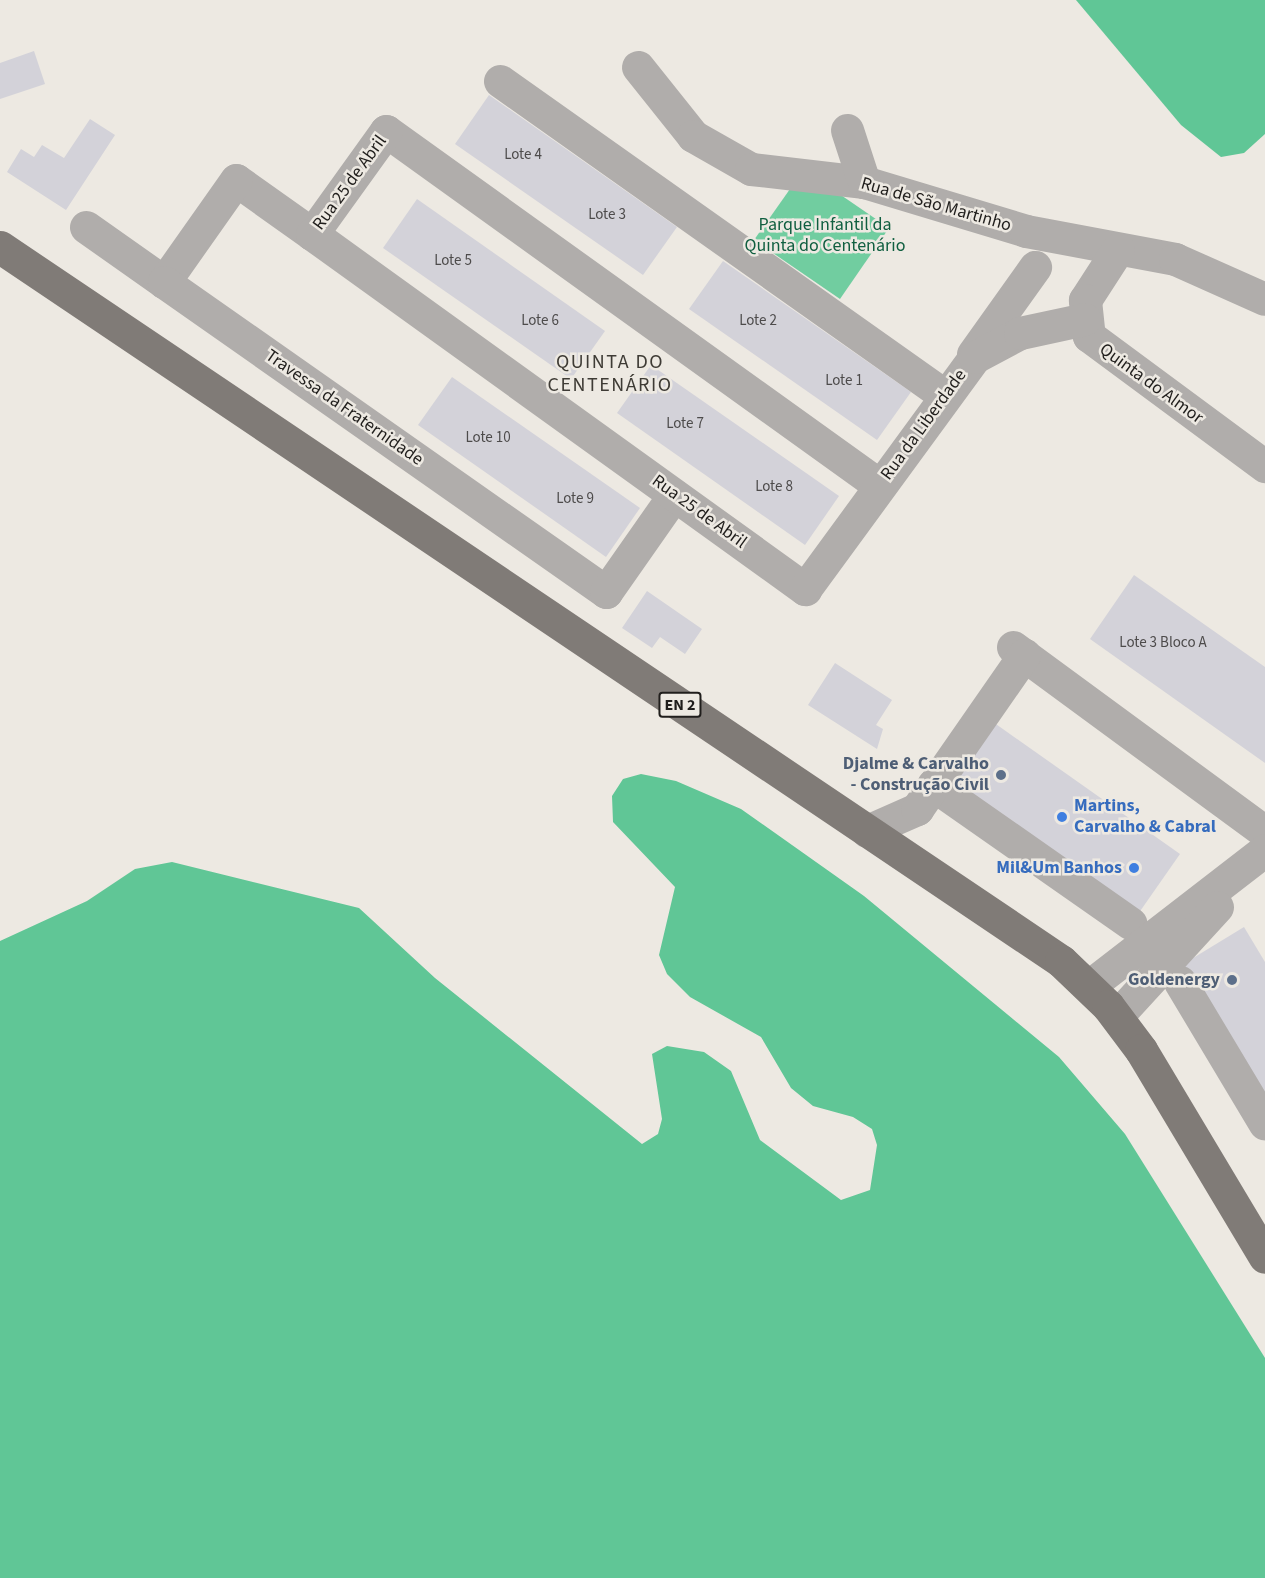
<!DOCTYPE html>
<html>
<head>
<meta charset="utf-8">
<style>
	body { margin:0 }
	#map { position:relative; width:1265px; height:1578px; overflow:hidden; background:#ede9e2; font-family:"Source Sans 3",sans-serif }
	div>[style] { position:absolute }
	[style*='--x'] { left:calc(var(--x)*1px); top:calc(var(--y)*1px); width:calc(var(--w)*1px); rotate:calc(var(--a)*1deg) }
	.green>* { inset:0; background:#71cda0 }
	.forest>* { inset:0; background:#60c696 }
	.building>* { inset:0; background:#d3d2d9 }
	.minor>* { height:33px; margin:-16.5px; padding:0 16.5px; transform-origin:16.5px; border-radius:16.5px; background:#b0adab }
	.major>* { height:33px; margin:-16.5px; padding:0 16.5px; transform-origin:16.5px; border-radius:16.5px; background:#807b77 }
	.dots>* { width:16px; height:16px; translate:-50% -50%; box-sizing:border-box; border:3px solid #ede9e2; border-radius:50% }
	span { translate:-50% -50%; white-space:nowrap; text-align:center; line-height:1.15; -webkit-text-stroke:5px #ede9e2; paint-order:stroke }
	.number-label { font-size:15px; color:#4d4b4b }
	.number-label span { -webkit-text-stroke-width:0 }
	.shield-label span { padding:2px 4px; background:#ede9e2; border:2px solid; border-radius:4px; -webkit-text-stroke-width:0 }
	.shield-label { font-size:16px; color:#201e1c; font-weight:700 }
	.street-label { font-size:18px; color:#201e1c }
	.park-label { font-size:18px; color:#105f40 }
	.service-label { font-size:18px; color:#4e5e75; font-weight:700 }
	.right { translate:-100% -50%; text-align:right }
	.shop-label { font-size:18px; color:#366cbe; font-weight:700 }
	.left { translate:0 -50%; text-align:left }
	.neighbourhood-label { font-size:20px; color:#3e3b35; letter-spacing:1.5px }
</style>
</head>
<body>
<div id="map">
	<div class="green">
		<div style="clip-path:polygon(790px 189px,835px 191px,889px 228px,840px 299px,754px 240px)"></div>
	</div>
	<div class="forest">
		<div style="clip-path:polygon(1076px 0,1265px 0,1265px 134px,1244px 153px,1221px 157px,1181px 125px)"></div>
		<div style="clip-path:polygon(641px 774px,676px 781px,741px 809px,864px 896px,1059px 1057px,1125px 1134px,1265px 1358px,1265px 1578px,0 1578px,0 941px,87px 901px,135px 869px,172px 862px,359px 908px,435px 978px,642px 1144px,658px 1134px,662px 1119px,652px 1054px,667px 1046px,704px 1052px,731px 1071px,760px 1140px,841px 1200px,870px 1190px,877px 1145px,872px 1129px,853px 1117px,813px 1106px,791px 1088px,761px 1037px,690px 997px,667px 974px,659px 955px,675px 887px,613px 822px,612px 796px,623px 779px)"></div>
	</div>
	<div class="building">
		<div style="clip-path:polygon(34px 51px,45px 84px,0 99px,0 63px)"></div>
		<div style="clip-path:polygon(489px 95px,677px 227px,643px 275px,455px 144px)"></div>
		<div style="clip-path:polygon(90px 119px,115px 135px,66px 210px,7px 172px,21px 149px,34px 157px,42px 145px,64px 158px)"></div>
		<div style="clip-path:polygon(417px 199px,605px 331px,571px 379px,383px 248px)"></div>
		<div style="clip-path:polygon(723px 261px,911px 392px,877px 440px,689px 309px)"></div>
		<div style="clip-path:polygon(651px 365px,839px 496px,805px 545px,617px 413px)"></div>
		<div style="clip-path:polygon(452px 377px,640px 508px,606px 557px,418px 425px)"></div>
		<div style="clip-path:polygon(1134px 575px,1265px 667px,1265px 763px,1090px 639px)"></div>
		<div style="clip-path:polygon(647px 591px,702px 629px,685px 654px,660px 637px,652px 648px,622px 628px)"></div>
		<div style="clip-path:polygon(835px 663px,892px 700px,876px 725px,883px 729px,877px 749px,808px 705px)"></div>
		<div style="clip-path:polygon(993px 722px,1180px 854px,1136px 917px,948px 785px)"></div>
		<div style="clip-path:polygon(1244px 927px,1265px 962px,1265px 1107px,1180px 966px)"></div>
	</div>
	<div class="minor">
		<div style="--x:638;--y:67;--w:88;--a:51.4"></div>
		<div style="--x:693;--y:136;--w:67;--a:29.6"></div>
		<div style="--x:751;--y:169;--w:114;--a:6.6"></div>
		<div style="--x:864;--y:182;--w:169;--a:16.8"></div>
		<div style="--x:1026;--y:231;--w:152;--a:10.6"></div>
		<div style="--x:1175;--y:259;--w:98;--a:24"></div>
		<div style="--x:500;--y:81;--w:544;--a:35.27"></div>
		<div style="--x:847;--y:130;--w:55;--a:71.9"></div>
		<div style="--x:86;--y:227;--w:95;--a:35.2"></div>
		<div style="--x:312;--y:234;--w:93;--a:-144.6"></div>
		<div style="--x:236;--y:180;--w:125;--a:125.2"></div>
		<div style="--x:164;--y:282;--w:540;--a:35.04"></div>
		<div style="--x:606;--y:592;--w:118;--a:-55"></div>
		<div style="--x:1118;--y:249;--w:61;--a:122.9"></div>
		<div style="--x:1085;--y:300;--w:36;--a:84"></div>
		<div style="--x:1089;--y:336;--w:219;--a:36.5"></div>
		<div style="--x:973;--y:354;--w:107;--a:-54.5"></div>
		<div style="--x:879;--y:485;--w:607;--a:-144.32"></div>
		<div style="--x:386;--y:131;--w:127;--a:125.7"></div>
		<div style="--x:312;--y:234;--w:608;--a:35.76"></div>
		<div style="--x:805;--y:589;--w:288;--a:-53.8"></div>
		<div style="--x:975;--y:357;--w:51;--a:-28.1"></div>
		<div style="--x:1020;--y:333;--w:66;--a:-12.2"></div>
		<div style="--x:1013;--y:647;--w:313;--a:36.3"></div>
		<div style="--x:933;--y:785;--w:241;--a:35"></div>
		<div style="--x:867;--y:831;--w:55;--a:-23.7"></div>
		<div style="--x:917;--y:809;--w:188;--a:-55.2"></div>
		<div style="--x:1180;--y:982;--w:165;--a:59.1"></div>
		<div style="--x:1089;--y:986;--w:222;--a:-37.7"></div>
		<div style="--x:1117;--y:1016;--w:148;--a:-47.5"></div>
	</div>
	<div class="major">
		<div style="--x:0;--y:247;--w:1279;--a:33.94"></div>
		<div style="--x:1061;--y:961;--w:65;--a:43.8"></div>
		<div style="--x:1108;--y:1006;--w:55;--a:53.1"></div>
		<div style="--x:1141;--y:1050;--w:241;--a:59.1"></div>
	</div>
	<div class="dots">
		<div style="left:1001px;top:775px;background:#5c6f8a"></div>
		<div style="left:1062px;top:817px;background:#3f7fe0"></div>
		<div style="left:1134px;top:868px;background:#3f7fe0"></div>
		<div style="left:1232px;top:980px;background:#5c6f8a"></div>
	</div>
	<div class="number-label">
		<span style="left:523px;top:155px">Lote 4</span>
		<span style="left:607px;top:215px">Lote 3</span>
		<span style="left:453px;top:261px">Lote 5</span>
		<span style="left:540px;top:321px">Lote 6</span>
		<span style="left:758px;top:321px">Lote 2</span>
		<span style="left:844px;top:381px">Lote 1</span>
		<span style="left:685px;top:424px">Lote 7</span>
		<span style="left:488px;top:438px">Lote 10</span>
		<span style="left:774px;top:487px">Lote 8</span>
		<span style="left:575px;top:499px">Lote 9</span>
		<span style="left:1163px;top:643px">Lote 3 Bloco A</span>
	</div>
	<div class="shield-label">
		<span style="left:680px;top:705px">EN 2</span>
	</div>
	<div class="street-label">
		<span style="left:350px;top:183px;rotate:-54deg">Rua 25 de Abril</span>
		<span style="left:936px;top:205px;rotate:16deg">Rua de São Martinho</span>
		<span style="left:1151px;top:384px;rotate:36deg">Quinta do Almor</span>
		<span style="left:344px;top:408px;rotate:35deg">Travessa da Fraternidade</span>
		<span style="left:924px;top:425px;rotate:-54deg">Rua da Liberdade</span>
		<span style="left:699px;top:512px;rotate:36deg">Rua 25 de Abril</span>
	</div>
	<div class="park-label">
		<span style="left:825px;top:236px">Parque Infantil da<br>Quinta do Centenário</span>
	</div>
	<div class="service-label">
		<span class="right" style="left:989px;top:775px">Djalme &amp; Carvalho<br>- Construção Civil</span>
		<span class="right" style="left:1220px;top:980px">Goldenergy</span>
	</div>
	<div class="shop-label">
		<span class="left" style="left:1074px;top:817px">Martins,<br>Carvalho &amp; Cabral</span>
		<span class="right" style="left:1122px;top:868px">Mil&amp;Um Banhos</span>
	</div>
	<div class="neighbourhood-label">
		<span style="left:610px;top:374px">QUINTA DO<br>CENTENÁRIO</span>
	</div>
</div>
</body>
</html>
